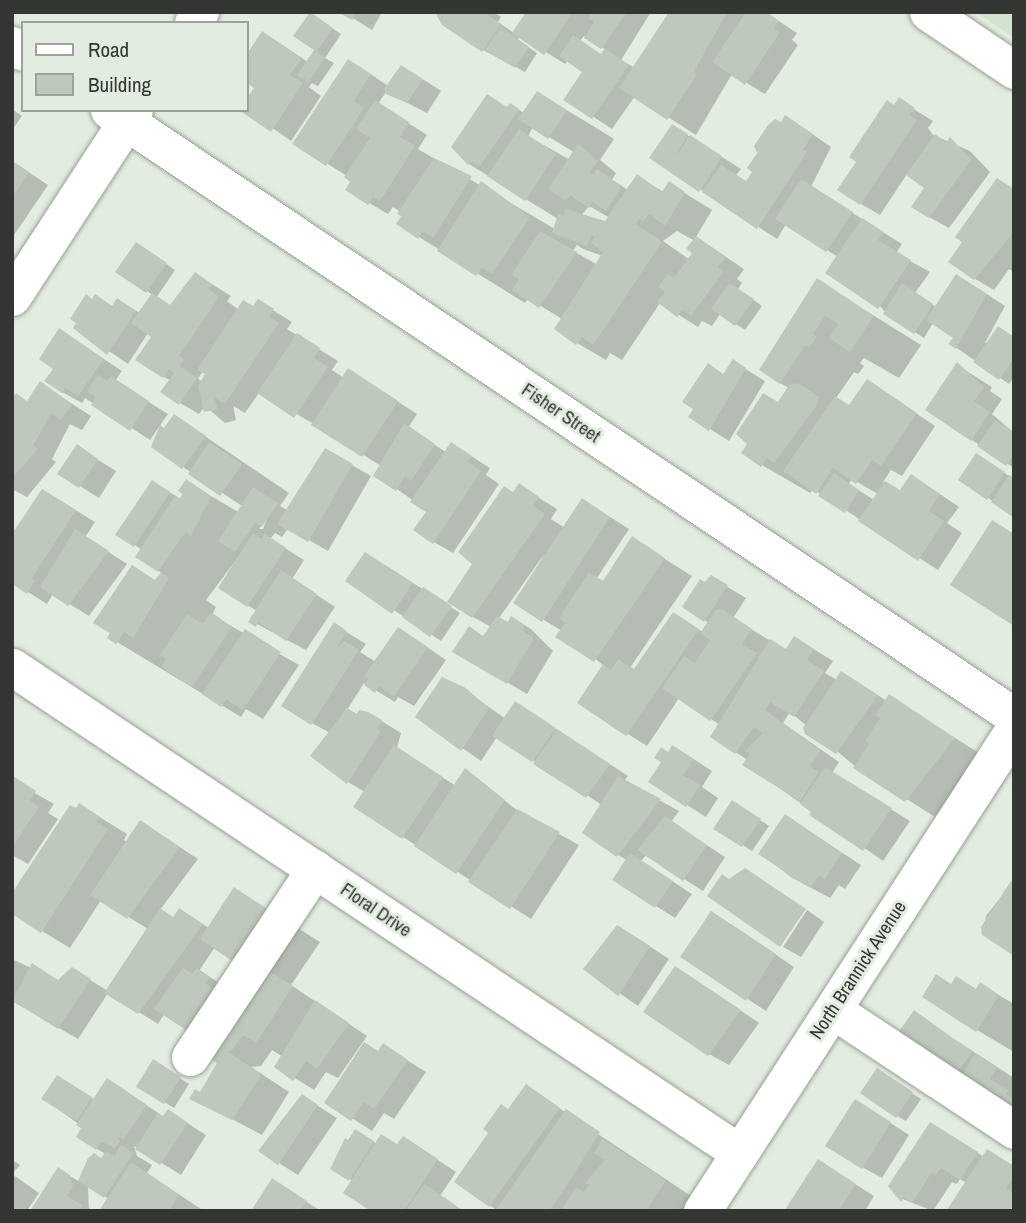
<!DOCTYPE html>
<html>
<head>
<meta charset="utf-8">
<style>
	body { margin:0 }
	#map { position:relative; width:1026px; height:1223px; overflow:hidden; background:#e3ece0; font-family:"Archivo Narrow",sans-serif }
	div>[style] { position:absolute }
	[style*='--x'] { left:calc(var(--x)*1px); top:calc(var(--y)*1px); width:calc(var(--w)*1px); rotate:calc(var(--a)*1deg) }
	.built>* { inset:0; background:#d4e2d0 }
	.shadow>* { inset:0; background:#0003 }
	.building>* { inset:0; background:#bfc8bc }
	.roads { filter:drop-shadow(0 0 2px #98a196) drop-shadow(0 0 2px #98a196) }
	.minor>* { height:37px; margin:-18.5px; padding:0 18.5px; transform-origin:18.5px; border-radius:18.5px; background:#fff }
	span { translate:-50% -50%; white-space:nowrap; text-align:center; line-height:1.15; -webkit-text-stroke:6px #e3ece0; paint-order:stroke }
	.street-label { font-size:19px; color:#333632 }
	.frame { position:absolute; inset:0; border:14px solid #333632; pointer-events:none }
	.legend { position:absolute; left:21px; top:21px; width:228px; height:91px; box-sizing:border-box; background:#e3ece0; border:2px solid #9da39a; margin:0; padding:9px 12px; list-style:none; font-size:21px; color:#333632 }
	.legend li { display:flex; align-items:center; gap:14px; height:35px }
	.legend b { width:35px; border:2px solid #9da39a }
</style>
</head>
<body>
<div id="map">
	<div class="built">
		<div style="clip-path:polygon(976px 12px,1014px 12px,1014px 38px)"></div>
	</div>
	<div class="shadow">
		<div style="clip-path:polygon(343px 12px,382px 12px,372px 30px)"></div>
		<div style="clip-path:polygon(evenodd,437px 12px,494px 12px,501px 17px,498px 22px,514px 33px,528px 12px,651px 12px,621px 60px,635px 68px,670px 15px,663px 12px,765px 12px,797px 33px,792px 40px,798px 45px,765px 94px,732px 74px,696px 135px,635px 96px,612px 129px,566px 99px,585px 71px,568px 60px,565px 64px,520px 36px,517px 40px,537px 53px,525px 72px,483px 50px,437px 12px,584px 36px,606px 50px,602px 55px,580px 41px,584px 36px)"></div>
		<div style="clip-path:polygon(319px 20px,341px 34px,325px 58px,334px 63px,318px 86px,312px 83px,309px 87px,321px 96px,291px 141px,247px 110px,256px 87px,247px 81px,247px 58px,263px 33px,308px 62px,317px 49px)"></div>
		<div style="clip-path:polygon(evenodd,368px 72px,388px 86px,421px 78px,441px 91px,427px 113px,386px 92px,378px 104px,427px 135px,418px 149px,555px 229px,558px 219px,469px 164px,453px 147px,511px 105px,524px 113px,537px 93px,585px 121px,614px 139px,600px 160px,616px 173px,612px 180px,628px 190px,638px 177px,664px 192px,670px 184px,712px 210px,696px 237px,744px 269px,737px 279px,742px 283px,738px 289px,762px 306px,745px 330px,720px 314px,712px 326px,702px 321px,698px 327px,660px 303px,622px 360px,610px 353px,606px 360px,577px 343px,556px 328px,562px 319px,528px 298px,525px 303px,419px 237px,399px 223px,404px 216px,401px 212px,393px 207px,388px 214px,369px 203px,347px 176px,294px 143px,368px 72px,533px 127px,575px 153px,570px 160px,528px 136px,533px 127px,368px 72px,589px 206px,610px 218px,606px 223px,581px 216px,589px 206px,368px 72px,677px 231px,695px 241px,690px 260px,663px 241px,677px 231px,368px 72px,577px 245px,583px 249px,603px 256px,596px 264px,573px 251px,577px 245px)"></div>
		<div style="clip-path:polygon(899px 100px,933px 121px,928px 128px,933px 135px,970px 151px,990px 172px,949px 228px,929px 217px,927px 188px,907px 174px,880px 215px,861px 204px)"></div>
		<div style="clip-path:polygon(12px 109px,22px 116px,12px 130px)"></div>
		<div style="clip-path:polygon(673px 126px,741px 169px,736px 175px,747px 183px,805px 129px,831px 147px,811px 187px,902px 244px,896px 253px,930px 272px,915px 293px,936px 307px,976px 287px,1005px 306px,985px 343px,1014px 338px,1014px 377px,1009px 384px,951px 344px,955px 337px,933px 323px,924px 338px,886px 313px,838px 257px,786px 224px,777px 239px,652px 158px)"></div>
		<div style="clip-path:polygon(12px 161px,48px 185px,12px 238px)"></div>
		<div style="clip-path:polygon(1014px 189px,1014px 272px,1009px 269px,994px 290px,975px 279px)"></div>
		<div style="clip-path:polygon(evenodd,146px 250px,175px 270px,156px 298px,172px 306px,196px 274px,231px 296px,227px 301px,239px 310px,254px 308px,258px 301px,292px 322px,287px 329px,338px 361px,332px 370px,344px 378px,367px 382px,417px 414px,408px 428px,446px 452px,452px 444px,490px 468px,486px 475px,499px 484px,453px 553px,434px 542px,428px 511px,397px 489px,381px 466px,316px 425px,259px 393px,245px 413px,233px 406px,236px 420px,225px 423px,205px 406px,199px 414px,180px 403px,170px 380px,164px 377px,153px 336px,148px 333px,128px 364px,75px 328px,96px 297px,114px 307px,118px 300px,140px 313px,153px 295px,118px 272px,146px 250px,203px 371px,208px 374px,203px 382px,198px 379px,203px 371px)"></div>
		<div style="clip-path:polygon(evenodd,818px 281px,921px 345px,899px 378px,864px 358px,860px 363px,864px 366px,858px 374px,854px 372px,836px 398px,851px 407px,868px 381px,935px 426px,902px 476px,891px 470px,883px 482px,901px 492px,931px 488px,959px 507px,947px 523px,962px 533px,938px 570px,813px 489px,810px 493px,762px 465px,779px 403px,789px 388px,780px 383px,818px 281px,852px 479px,878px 494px,874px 500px,849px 484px,852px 479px)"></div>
		<div style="clip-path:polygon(60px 330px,122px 371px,115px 381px,168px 414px,150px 440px,85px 398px,82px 403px,62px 392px,55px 368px)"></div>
		<div style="clip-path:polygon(734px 362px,765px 381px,729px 441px,690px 416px)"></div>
		<div style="clip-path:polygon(957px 365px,992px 387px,990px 391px,1002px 399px,992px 414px,1014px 433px,1014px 468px,927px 410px)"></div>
		<div style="clip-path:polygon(41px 384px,91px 416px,82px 430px,70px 424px,52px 459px,56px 462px,27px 497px,12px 489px,12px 402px,28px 402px)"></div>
		<div style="clip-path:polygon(evenodd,175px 416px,289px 493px,280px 506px,287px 510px,325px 450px,371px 476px,328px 551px,288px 528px,282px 537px,275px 533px,270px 539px,304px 560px,292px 579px,335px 607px,306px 650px,251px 621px,257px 611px,220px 588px,239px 556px,206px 600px,216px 607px,212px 615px,299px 665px,263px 719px,246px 709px,241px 717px,117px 642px,162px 573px,137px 556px,142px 550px,135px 545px,153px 482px,181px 499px,186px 481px,238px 512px,242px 506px,183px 467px,165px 430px,175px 416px,269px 514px,263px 529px,259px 529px,269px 514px)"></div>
		<div style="clip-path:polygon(77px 447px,116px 471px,99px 498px,80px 486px)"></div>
		<div style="clip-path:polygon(985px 461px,1014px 479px,993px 501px,988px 498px)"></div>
		<div style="clip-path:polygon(519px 486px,557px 509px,551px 519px,565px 528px,602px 512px,629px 529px,597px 578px,604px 582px,633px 539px,692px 576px,630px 668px,635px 671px,693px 626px,703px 632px,709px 623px,684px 607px,711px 577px,746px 598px,733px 618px,787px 651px,795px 638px,833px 661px,825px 673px,837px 680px,861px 685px,887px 701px,890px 697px,982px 755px,935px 817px,856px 767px,790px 712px,783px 723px,839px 762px,832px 773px,910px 821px,883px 861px,745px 764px,748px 760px,712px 737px,720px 725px,679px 698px,647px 746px,579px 703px,604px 666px,562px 631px,516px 603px,545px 553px,499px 618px,508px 624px,512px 618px,531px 629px,553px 651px,527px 694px,455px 651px,485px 637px,491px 627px,473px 617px,474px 564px)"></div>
		<div style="clip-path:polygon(62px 502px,95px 522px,85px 537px,127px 564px,89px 616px,53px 594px,47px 604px,12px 582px)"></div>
		<div style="clip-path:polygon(385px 565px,460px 613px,441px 641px,348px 580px)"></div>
		<div style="clip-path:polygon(335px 625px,366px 644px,360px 652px,376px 662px,418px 641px,446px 660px,414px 706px,398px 697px,395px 702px,364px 683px,347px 710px,358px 716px,368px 713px,401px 733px,397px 748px,456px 786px,466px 771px,522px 814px,579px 845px,531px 919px,403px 837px,365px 792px,348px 782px,330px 733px,312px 723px)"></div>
		<div style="clip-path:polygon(473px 696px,506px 719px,535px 715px,628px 776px,624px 781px,679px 811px,671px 822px,725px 857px,703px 891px,646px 855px,641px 861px,692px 894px,675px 918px,656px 906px,614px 879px,627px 860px,618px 855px,602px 805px,497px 737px,481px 761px,418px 717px)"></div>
		<div style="clip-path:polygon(669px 754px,692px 758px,712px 771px,702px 787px,718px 798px,706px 817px,687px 805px)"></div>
		<div style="clip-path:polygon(12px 780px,54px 804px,48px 813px,58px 819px,28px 864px,12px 855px)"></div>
		<div style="clip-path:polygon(evenodd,80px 805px,127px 834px,124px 840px,127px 842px,141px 822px,198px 859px,160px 910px,174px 918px,180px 910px,209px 928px,235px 889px,320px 942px,291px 985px,367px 1036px,338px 1078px,326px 1072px,314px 1090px,277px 1067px,283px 1057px,272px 1050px,261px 1066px,251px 1067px,289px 1092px,262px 1135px,192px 1098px,201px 1094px,220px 1063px,208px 1041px,164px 1014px,158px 1024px,108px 993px,78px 1039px,12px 1001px,12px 959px,59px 981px,72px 969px,108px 991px,148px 929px,101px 900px,70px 948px,42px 931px,80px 805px,215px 947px,256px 973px,242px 996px,199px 971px,215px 947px)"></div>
		<div style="clip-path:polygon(742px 808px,769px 826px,752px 851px,716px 828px)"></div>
		<div style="clip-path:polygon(786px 816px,861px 865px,845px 889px,839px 885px,830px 898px,791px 877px,760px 853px)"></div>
		<div style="clip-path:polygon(1011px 884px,984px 935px,986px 916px)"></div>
		<div style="clip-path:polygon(807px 910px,824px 922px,801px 957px,783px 947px)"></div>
		<div style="clip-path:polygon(731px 924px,794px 967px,766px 1011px,682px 956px)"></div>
		<div style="clip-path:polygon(637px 938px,669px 959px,638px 1006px,585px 969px)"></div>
		<div style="clip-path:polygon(694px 979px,759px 1023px,729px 1065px,709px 1054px)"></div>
		<div style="clip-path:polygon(980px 984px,1014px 1004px,1014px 1052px,977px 1030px,952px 985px,977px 990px)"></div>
		<div style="clip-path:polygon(914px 1013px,1014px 1078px,1014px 1123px,957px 1087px)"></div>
		<div style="clip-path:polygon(384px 1046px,426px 1072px,394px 1119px,384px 1113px,372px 1131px,327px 1102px)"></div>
		<div style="clip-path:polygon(154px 1062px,189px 1084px,174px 1108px,138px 1086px)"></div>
		<div style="clip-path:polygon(886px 1076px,921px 1099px,906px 1121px,897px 1116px)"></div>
		<div style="clip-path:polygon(57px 1077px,95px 1100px,127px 1092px,164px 1117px,168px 1111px,206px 1135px,181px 1175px,134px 1146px,137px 1156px,152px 1165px,147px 1173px,204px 1211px,101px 1211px,109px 1199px,88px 1186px,89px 1211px,32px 1211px,58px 1169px,80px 1182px,106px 1154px,97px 1149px,84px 1128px,44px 1099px)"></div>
		<div style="clip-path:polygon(526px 1086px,694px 1198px,685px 1211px,498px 1211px,456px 1182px)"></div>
		<div style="clip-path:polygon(302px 1096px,337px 1118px,298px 1175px,279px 1163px)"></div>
		<div style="clip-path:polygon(875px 1113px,909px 1135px,882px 1178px,862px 1167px)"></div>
		<div style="clip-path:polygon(356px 1131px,377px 1144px,423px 1150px,456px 1172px,440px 1196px,464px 1211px,374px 1211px,353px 1181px,332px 1168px)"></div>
		<div style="clip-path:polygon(950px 1135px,984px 1157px,1014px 1167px,1014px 1211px,960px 1179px,957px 1184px,952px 1182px,933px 1211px,895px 1196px)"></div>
		<div style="clip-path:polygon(12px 1160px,20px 1165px,12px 1174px)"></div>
		<div style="clip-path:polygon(838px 1173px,874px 1196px,865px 1211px,786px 1211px)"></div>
		<div style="clip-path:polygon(12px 1174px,39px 1193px,27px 1211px,12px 1211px)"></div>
		<div style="clip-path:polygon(291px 1192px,321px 1211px,253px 1211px)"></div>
	</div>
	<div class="building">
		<div style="clip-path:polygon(310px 12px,333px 28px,317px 51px,325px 57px,308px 83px,297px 75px,314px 50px,293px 36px)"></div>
		<div style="clip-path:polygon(338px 12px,357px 12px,352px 20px)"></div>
		<div style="clip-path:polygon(435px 12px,484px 12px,501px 24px,482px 52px,442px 25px)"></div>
		<div style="clip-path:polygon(526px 12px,573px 12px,544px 55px,512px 33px)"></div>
		<div style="clip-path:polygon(592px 12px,627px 12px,601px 49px,584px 38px,594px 22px,588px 18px)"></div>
		<div style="clip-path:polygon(669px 12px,727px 12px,695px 70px,696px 76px,667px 120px,619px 88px)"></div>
		<div style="clip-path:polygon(746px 12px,767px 12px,779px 21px,774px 28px,780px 32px,745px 85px,712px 62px)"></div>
		<div style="clip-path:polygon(501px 27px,529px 47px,515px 68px,485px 50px)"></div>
		<div style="clip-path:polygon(262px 31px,302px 58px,290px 75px,303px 83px,271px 132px,239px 110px,247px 110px,247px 98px,254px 88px,247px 83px,247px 54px)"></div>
		<div style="clip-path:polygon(573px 35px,601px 54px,605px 48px,629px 65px,592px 119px,563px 100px,582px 72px,559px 56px)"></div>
		<div style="clip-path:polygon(348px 59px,371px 74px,354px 101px,364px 108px,326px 166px,292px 144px)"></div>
		<div style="clip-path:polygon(401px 65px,423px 79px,407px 103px,386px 94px,384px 89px)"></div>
		<div style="clip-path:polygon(537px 91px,567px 110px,548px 139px,518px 119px)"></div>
		<div style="clip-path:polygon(487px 94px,507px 107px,510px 103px,519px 109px,480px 166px,471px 161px,468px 165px,451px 147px)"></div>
		<div style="clip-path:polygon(899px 97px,915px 108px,910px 115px,917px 120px,860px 205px,837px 190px,856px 162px,849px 157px,887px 100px,894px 105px)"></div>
		<div style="clip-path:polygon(375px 100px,409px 122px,400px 137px,415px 146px,380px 201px,373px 197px,368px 205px,345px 190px,350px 182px,344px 177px,370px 138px,356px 129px)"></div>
		<div style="clip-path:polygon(785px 115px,813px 134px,803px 150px,807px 152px,757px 229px,702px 192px,721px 165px,746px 181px,752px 172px,747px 168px,757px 153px,754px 146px,768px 125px,775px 119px,781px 122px)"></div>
		<div style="clip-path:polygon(672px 124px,688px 134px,675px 158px,690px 135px,722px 156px,699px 192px,649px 158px)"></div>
		<div style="clip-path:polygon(519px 129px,556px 154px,525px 201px,487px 176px)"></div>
		<div style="clip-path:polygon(935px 134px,946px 143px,950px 137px,971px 160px,929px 218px,911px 207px,924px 188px,906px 175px)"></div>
		<div style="clip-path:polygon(578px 144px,598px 161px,589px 173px,593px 175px,597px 169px,622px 186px,606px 211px,593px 202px,589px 208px,570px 195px,566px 201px,548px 189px)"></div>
		<div style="clip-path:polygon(434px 158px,472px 176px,433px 238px,423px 231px,418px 239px,396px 224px,401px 216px,397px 214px)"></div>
		<div style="clip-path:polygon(12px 161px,29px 172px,12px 198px)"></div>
		<div style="clip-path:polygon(637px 174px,662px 192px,669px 181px,685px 192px,665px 226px,649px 214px,643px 222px,639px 219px,636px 224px,662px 242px,593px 345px,582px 337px,576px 345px,554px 329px,603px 252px,591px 243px,595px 236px,591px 235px,587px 246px,552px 233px,558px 214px,564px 216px,566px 209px,605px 221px)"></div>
		<div style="clip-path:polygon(997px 178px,1014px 189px,1014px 232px,974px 280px,948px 262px,962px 242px,955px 237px)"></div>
		<div style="clip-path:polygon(801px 179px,853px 212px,826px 252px,775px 219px)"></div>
		<div style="clip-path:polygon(481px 181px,530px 217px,492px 274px,482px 268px,476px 276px,437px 251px)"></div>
		<div style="clip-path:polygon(862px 218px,884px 232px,878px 240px,911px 260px,878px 309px,825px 273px)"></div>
		<div style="clip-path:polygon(540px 231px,577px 252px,539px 308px,512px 290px,519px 279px,512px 274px)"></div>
		<div style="clip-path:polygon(696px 236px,726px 257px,718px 267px,724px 271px,691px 316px,682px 310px,677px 317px,657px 302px,665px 292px,658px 287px,668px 274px,674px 278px,692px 253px,686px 249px)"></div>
		<div style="clip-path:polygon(136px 242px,167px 263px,146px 293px,115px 272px)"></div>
		<div style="clip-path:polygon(195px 272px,212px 284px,209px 289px,219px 297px,179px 356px,184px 359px,180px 366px,197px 378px,179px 405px,160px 392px,174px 373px,169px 369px,163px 378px,135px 360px,151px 337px,131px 323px,152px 293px,170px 305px)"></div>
		<div style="clip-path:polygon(956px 274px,987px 294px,956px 349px,948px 344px,953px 338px,926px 320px)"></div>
		<div style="clip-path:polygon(817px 278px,874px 316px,850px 352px,829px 338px,838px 324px,825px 316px,813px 334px,817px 337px,809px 348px,805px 345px,780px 384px,759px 370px)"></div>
		<div style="clip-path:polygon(729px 283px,754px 299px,735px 326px,711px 309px)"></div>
		<div style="clip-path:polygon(902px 283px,933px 304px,914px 334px,883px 314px)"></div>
		<div style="clip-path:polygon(86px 294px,92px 299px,95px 294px,112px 306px,117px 298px,136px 311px,107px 355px,73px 328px,76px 323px,70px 319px)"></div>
		<div style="clip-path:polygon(258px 299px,274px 309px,269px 317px,279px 323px,225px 404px,214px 397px,218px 409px,204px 412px,198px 386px,205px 374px,197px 370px,243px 300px,253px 306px)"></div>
		<div style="clip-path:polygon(998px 326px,1014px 337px,1014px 358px,999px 380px,973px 362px)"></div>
		<div style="clip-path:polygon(59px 328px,104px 359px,78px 396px,65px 388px,62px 393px,44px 381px,53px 369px,39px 359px)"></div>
		<div style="clip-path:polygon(297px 333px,320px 348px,314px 358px,328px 367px,294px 418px,257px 393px)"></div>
		<div style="clip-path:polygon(733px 359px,746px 368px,709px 431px,688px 417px,693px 409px,682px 402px,708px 363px,723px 374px)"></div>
		<div style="clip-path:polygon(957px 362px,984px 387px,974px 401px,990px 412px,971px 441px,925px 410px)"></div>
		<div style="clip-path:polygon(348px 368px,398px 401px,362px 457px,311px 425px)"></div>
		<div style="clip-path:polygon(98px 375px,107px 381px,111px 376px,149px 401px,130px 431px,91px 405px,96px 397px,87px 391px)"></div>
		<div style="clip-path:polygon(867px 379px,917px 413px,881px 466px,872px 460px,856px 484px,833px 468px,816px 494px,783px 471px,835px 396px,849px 405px)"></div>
		<div style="clip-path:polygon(40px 381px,72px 404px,61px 420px,51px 413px,33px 446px,38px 449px,12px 478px,12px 399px,16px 393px,27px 401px)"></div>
		<div style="clip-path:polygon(798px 383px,819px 397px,817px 405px,774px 463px,767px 458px,761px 467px,741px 453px,747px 444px,736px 434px,763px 393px,778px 402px,789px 385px)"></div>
		<div style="clip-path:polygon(174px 414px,206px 436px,182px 469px,151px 447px,160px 425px,164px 428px)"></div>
		<div style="clip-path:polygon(995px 420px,1014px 432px,1014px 454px,1006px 466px,977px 446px)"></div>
		<div style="clip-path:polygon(404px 423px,435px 444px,411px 481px,405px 476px,396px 491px,373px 476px)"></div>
		<div style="clip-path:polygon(209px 442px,242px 464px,220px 496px,188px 474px)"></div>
		<div style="clip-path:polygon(451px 442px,472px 456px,468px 462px,481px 471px,433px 544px,413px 530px,426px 512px,410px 502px)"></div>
		<div style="clip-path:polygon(77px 444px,98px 459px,79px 488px,57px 474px)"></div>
		<div style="clip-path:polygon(325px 448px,353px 464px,308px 542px,277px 524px)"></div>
		<div style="clip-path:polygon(976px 453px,1005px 472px,987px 500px,958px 480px)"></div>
		<div style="clip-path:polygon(834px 473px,859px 490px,845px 513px,818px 496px)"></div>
		<div style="clip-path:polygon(911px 474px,940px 494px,929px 511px,944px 521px,918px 561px,858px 521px,885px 481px,900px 490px)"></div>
		<div style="clip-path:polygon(1009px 475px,1014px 478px,1014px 518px,991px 502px)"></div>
		<div style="clip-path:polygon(186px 479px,211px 496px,191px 536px,186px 532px,181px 538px,158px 572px,135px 557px,175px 496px,179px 499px,183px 494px,178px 491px)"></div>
		<div style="clip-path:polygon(152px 480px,170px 492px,134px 547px,115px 535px)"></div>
		<div style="clip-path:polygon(519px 483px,539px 497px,533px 506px,545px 514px,472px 618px,447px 602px,472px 564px,458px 552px,504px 486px,513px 492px)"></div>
		<div style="clip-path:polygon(253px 487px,278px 503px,262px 527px,255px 523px,235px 552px,218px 541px)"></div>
		<div style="clip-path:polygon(42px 489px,76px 510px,32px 578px,35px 580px,27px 594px,12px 584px,12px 534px)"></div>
		<div style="clip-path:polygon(582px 498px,610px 517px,542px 622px,513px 603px)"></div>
		<div style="clip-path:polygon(992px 520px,1014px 534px,1014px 626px,950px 585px)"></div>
		<div style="clip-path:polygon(75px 529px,109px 551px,68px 606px,40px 587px)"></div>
		<div style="clip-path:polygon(253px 533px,262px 539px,264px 533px,286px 548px,247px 607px,218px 588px)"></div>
		<div style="clip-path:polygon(632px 536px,665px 558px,594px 662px,555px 637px,565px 623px,559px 618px,589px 572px,603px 581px)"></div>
		<div style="clip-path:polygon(365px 552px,413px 583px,392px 614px,345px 581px)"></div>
		<div style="clip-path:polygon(132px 565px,155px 580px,161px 572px,169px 578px,133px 638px,124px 632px,116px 644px,107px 638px,110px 633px,93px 623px)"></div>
		<div style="clip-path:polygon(281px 570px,317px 594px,286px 641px,258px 622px,256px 627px,248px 622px)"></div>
		<div style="clip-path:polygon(711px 575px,728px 585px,704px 622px,682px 607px,700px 579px,705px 582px)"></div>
		<div style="clip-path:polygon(423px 587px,452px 606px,430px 637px,402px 617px)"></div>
		<div style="clip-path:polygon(722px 609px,752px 629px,742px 644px,757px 653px,710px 721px,662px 688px,684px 656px,695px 663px,710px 640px,700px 633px,716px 610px)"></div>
		<div style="clip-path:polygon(211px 612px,232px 627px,192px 687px,161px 667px,166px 659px,160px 655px,187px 614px,203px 624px)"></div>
		<div style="clip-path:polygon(673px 612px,699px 629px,626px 736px,577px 703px,603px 664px,611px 670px,618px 659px,634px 669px)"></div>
		<div style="clip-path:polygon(497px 616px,508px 622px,511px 616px,525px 625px,522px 630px,534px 638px,507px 684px,452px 652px,469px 626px,483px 636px)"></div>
		<div style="clip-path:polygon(334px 622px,347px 631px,336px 649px,344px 641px,359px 650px,311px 725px,281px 706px)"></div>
		<div style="clip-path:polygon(398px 627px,428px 647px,394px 696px,379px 686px,375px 693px,364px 685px,368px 679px,364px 676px)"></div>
		<div style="clip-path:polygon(245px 629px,281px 652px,243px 710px,226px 699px,221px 707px,202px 694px)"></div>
		<div style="clip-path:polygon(794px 636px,814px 649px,807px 660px,824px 671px,794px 717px,770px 702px,765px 710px,753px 702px,821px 750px,810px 766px,819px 772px,800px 801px,742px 765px,750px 754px,745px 751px,763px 733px,754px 727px,735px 754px,710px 737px,770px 639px,786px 649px)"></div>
		<div style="clip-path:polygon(841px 671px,878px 695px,836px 754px,805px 734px,803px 728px)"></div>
		<div style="clip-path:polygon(442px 677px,464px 687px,489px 708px,461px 751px,415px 717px)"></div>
		<div style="clip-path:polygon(889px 694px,955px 738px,905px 802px,853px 768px,869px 744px,865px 741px,880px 718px,875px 715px)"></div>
		<div style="clip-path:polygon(515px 701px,556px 728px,532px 762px,492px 736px)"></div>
		<div style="clip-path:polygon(347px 708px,357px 714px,359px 710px,368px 712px,382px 720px,377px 728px,381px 731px,347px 784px,310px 756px)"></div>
		<div style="clip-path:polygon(557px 729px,610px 764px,586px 798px,533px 764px)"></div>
		<div style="clip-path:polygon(394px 745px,443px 777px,402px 839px,353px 807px)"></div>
		<div style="clip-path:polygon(672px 745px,694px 759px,683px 775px,700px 785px,686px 807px,648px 782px,661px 762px,654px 758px,661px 747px,668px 752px)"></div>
		<div style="clip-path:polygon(825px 767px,892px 808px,863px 851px,809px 815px,811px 812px,800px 804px)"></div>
		<div style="clip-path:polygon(465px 768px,505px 800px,456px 874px,414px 846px)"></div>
		<div style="clip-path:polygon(12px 775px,36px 791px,30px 800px,39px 807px,12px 848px)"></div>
		<div style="clip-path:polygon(618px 776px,661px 799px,617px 857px,582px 833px)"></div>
		<div style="clip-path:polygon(732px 800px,761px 819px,742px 847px,713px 829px)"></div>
		<div style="clip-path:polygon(79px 803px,100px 817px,96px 822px,108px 829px,41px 933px,12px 914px,12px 893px,70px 805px,76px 808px)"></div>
		<div style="clip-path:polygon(517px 809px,560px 832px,510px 909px,468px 882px)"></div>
		<div style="clip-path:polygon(785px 814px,842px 853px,825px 879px,819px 875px,810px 888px,758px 854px)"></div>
		<div style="clip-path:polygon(665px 816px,707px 845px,683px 881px,637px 850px)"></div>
		<div style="clip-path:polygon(140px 820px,180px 847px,127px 919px,90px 895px)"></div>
		<div style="clip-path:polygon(630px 853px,673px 881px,655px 908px,612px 880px)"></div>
		<div style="clip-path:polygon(745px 868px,806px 909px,780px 947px,707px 896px,722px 874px,729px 879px)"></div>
		<div style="clip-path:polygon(1011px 881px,1014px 883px,1014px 956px,982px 935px,981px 927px)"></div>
		<div style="clip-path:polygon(234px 887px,273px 913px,238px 965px,200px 939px)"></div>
		<div style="clip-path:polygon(160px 908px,173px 917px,179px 908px,203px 924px,138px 1014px,104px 993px)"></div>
		<div style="clip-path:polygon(711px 911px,776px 954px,746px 1001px,680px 957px)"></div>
		<div style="clip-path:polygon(617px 925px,650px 946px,618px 996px,583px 969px)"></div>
		<div style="clip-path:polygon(32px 963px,58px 980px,72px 967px,91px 979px,58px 1029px,12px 1000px)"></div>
		<div style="clip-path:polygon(259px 965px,293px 986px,256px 1043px,243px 1035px,232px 1050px,226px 1051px,262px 1074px,232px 1120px,189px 1099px,195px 1089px,200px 1092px,217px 1063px,199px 1052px)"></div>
		<div style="clip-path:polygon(675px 966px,741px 1010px,708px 1056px,643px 1012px)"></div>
		<div style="clip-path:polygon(183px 968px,192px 974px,197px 968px,210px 977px,205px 983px,217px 991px,189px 1032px,154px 1009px)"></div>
		<div style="clip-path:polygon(936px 974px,951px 984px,956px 976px,976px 989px,980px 982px,999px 995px,976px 1032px,922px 997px)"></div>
		<div style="clip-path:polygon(315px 1000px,349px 1023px,317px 1069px,306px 1061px,293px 1081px,274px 1067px)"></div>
		<div style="clip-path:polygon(914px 1010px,972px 1052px,954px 1078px,893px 1040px)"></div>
		<div style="clip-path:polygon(364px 1042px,378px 1051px,383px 1043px,408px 1060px,374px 1109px,364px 1102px,351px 1121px,324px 1103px)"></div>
		<div style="clip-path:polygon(975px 1054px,997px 1068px,990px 1079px,1009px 1090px,1006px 1094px,1014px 1099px,1014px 1125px,955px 1087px)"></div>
		<div style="clip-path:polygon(153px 1059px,181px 1077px,164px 1104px,136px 1087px)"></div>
		<div style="clip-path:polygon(877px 1068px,913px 1092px,896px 1118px,860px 1093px)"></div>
		<div style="clip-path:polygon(57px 1075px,92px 1097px,77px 1121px,41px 1099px)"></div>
		<div style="clip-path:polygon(107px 1078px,147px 1105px,123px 1140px,116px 1135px,120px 1141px,115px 1148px,102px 1142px,96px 1150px,76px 1137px,81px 1128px,76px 1125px)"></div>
		<div style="clip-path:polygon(526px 1084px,560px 1108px,489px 1207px,454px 1182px,488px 1133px,483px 1129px,501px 1104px,508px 1109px)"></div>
		<div style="clip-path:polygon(302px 1094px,318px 1105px,278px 1165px,258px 1151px)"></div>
		<div style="clip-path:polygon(855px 1099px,891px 1122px,862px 1169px,825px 1146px)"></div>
		<div style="clip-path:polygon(168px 1109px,188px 1123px,160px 1165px,135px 1149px,157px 1114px,163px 1116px)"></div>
		<div style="clip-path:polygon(566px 1109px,600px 1132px,564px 1190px,549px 1211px,495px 1211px)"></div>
		<div style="clip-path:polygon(930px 1122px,978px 1152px,960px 1180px,941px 1168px,936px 1175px,932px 1172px,912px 1203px,904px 1197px,901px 1202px,888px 1186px)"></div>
		<div style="clip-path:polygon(355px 1129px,374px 1141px,349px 1181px,330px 1169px,345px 1138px,348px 1140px)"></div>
		<div style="clip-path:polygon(381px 1134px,397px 1144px,403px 1136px,438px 1159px,404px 1211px,371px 1211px,343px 1193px)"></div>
		<div style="clip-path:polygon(602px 1139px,666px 1180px,646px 1211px,561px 1211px,576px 1187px,584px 1192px,589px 1185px,585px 1183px,605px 1160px,594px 1153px)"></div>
		<div style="clip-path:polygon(121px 1145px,133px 1153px,104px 1198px,78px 1181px,88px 1158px,94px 1153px,101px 1158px,106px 1151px,114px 1156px)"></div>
		<div style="clip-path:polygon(987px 1149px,1014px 1166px,1014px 1177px,1006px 1188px,1014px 1194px,1014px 1211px,946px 1211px)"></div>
		<div style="clip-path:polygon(818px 1159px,856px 1184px,838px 1211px,784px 1211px)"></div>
		<div style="clip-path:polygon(131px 1162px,179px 1195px,169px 1211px,99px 1211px)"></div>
		<div style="clip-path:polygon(58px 1167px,70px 1175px,73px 1187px,67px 1196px,82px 1205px,79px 1211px,30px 1211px)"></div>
		<div style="clip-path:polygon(272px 1178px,307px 1201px,301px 1210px,251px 1211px)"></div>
		<div style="clip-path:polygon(424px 1184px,457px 1206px,455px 1211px,406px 1211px)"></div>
	</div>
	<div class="roads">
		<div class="minor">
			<div style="--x:928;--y:12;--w:104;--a:34"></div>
			<div style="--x:193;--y:23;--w:13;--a:-58"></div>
			<div style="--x:12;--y:45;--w:13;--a:32"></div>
			<div style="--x:109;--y:110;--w:1089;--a:33.81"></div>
			<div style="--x:12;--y:297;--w:223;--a:-56.9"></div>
			<div style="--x:12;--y:667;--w:875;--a:33.73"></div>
			<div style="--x:833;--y:1010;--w:217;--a:33.5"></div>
			<div style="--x:190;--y:1057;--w:226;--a:-56.4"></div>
			<div style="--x:702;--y:1211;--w:574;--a:-57.08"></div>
		</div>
	</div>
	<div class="street-label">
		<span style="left:561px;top:413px;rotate:34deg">Fisher Street</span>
		<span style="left:376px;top:910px;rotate:34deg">Floral Drive</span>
		<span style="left:858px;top:970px;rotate:-57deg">North Brannick Avenue</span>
	</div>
	<div class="frame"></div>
	<ul class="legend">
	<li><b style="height:9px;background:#fff"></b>Road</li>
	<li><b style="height:19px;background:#bfc8bc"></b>Building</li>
	</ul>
</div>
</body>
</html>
